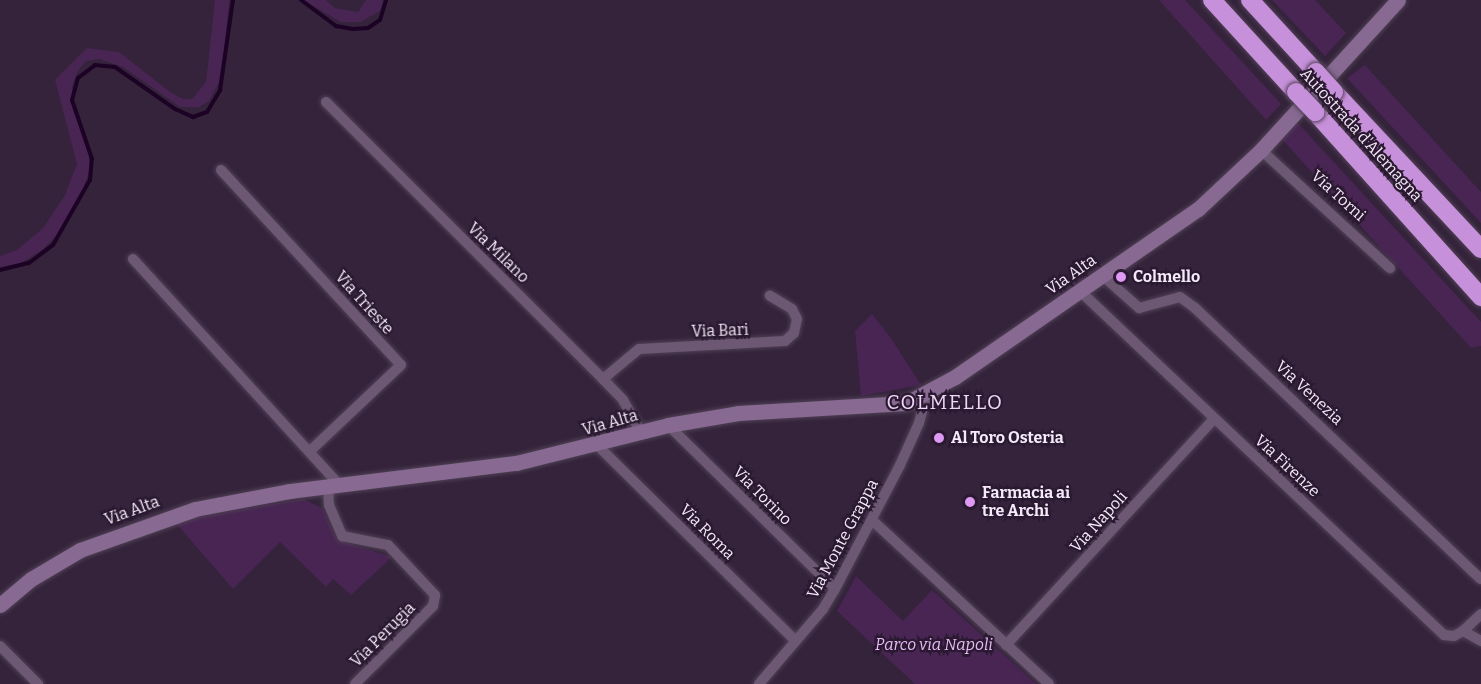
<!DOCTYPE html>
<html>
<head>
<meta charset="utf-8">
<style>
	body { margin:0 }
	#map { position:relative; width:1481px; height:684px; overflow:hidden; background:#34233b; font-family:Bitter,serif }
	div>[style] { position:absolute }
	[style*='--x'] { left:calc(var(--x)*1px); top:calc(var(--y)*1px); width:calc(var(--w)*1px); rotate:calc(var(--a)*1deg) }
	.green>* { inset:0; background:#482553 }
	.stream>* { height:4px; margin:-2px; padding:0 2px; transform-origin:2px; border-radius:2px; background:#1c0224 }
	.roads { filter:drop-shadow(0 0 2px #504155) drop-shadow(0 0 2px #504155) }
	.minor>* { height:10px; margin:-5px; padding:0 5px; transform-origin:5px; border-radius:5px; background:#6c5873 }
	.secondary>* { height:15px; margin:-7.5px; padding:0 7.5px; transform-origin:7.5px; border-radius:7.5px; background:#876992 }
	.motorway>* { height:18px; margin:-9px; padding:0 9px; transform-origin:9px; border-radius:9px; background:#c790da }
	.bridges { filter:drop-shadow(0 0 2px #504155) drop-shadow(0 0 2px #504155) }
	.motorway-bridge>* { height:18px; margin:-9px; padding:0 9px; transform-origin:9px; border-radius:9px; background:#c790da }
	.dots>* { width:16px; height:16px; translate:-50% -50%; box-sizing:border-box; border:3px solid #2a1930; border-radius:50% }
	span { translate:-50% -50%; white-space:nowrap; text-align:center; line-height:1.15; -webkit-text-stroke:4.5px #2a1930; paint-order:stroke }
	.street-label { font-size:16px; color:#f5eaf9 }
	.poi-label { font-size:16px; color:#f5eaf9; font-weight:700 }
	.left { translate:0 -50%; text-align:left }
	.park-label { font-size:16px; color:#e7bcf6; font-style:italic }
	.quarter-label { font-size:20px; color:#efd8f7; letter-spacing:1.5px }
</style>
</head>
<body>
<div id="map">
	<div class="green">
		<div style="clip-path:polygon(215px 0,229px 0,223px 62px,220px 80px,209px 101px,199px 107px,180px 107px,123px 67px,99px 59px,86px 61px,78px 71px,72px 86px,72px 107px,88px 150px,90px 169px,82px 192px,61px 231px,42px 250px,21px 263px,0 267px,0 256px,17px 250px,43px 228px,65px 195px,77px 164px,55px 80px,87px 48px,119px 52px,170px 92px,183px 99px,192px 99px,206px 82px)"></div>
		<div style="clip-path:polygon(303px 0,326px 0,335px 8px,358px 12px,366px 0,383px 0,380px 11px,360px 22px,341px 22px)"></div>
		<div style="clip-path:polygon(1159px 0,1185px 0,1281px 104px,1266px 120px)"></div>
		<div style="clip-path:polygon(1272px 0,1315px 0,1346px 33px,1325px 56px)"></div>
		<div style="clip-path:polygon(1365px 65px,1481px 192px,1481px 223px,1347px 78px)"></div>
		<div style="clip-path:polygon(1295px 120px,1481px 322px,1481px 346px,1471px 348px,1280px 137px)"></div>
		<div style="clip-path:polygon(872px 314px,891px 338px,921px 385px,861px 396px,855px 331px)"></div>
		<div style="clip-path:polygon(303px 499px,322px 508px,337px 540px,392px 557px,351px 595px,333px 579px,326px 587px,280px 542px,233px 589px,174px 521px)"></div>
		<div style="clip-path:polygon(856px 576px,903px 621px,932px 590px,1036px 684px,915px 684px,837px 611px)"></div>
	</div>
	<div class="stream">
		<div style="--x:301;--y:0;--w:44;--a:36.6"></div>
		<div style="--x:336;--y:26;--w:17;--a:10"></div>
		<div style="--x:353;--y:29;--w:15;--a:-4"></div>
		<div style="--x:368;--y:28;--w:14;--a:-34"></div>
		<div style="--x:380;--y:20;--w:21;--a:-73"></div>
		<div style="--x:0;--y:270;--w:30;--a:-14"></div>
		<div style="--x:29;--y:263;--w:30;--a:-37"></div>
		<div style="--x:53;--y:245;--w:75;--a:-60.4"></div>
		<div style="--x:90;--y:180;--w:21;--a:-85"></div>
		<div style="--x:92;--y:159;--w:62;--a:-108.7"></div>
		<div style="--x:72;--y:100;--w:23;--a:-75"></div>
		<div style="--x:78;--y:78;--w:21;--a:-37"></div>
		<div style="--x:95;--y:65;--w:20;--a:6"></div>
		<div style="--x:115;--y:67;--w:73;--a:35"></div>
		<div style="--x:175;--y:109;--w:20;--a:24"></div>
		<div style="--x:193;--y:117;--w:15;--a:-20"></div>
		<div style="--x:207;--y:112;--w:26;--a:-59"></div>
		<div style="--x:220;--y:90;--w:91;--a:-81.8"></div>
	</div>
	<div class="roads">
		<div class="minor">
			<div style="--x:326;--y:102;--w:392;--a:45"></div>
			<div style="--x:603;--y:379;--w:29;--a:46"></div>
			<div style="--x:623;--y:400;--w:38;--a:61"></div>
			<div style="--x:1261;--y:150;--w:175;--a:42.5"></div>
			<div style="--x:221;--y:170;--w:265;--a:47.3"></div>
			<div style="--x:401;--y:365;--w:125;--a:136.6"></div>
			<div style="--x:133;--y:259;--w:307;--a:47.6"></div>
			<div style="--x:1102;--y:275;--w:50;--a:41.7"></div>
			<div style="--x:1139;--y:308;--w:42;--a:-15"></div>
			<div style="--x:1180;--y:297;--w:17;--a:36"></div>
			<div style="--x:1194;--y:307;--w:395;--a:43.5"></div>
			<div style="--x:1080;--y:291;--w:501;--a:43.38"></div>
			<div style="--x:1444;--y:635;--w:10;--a:6"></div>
			<div style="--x:1454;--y:636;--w:10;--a:-29"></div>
			<div style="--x:1463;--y:631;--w:25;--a:-43"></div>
			<div style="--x:603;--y:379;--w:47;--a:-39.8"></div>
			<div style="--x:639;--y:349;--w:146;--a:-3.1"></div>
			<div style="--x:785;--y:341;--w:12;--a:-42"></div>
			<div style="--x:794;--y:333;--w:14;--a:-78"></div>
			<div style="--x:797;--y:319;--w:11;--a:-117"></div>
			<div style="--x:792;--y:309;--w:26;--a:-149"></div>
			<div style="--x:668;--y:425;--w:234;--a:44.5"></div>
			<div style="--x:597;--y:445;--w:279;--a:44.6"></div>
			<div style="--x:328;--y:487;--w:18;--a:87"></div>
			<div style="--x:329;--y:505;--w:34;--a:67"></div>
			<div style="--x:342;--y:536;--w:47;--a:11.1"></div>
			<div style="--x:388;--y:545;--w:69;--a:46.8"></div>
			<div style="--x:435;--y:595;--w:11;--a:100"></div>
			<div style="--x:433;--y:606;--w:110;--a:135"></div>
			<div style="--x:872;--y:520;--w:241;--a:42.8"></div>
			<div style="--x:1463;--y:631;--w:21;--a:29"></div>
			<div style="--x:1006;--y:645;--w:307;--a:-47.4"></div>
			<div style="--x:0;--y:646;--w:54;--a:45"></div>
			<div style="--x:759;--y:684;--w:99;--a:-49.5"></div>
			<div style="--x:823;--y:609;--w:23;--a:-59"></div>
			<div style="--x:835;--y:589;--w:140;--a:-62.3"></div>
			<div style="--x:900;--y:465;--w:46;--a:-65.7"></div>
			<div style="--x:919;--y:423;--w:31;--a:-75"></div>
		</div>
		<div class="secondary">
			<div style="--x:0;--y:605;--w:40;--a:-40"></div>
			<div style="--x:31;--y:579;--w:57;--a:-30.6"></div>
			<div style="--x:80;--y:550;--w:122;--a:-19.6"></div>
			<div style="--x:195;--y:509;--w:97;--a:-10.7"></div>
			<div style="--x:290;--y:491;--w:228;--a:-7.1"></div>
			<div style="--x:516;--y:463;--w:157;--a:-14"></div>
			<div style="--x:668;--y:425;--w:71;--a:-9.7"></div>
			<div style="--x:738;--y:413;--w:168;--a:-3.4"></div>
			<div style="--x:906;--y:403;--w:55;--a:-28"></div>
			<div style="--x:955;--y:377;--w:295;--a:-34.7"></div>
			<div style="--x:1198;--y:209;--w:86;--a:-43.1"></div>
			<div style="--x:1261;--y:150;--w:203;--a:-47.6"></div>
		</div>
		<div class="motorway">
			<div style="--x:1212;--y:0;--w:125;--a:47.6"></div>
			<div style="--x:1250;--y:0;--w:98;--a:47.5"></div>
			<div style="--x:1334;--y:92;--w:215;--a:46.9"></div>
			<div style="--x:1315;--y:112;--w:249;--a:48.1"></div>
		</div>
	</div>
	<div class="bridges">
		<div class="motorway-bridge">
			<div style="--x:1316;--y:72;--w:27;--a:48"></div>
			<div style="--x:1296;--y:92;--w:28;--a:46"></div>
		</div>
	</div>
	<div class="dots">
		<div style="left:1121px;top:277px;background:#dd99f4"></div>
		<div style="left:939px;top:438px;background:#dd99f4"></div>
		<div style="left:970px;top:502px;background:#dd99f4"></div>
	</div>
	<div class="street-label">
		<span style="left:1361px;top:135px;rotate:48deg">Autostrada d'Alemagna</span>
		<span style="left:1338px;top:196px;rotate:42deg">Via Torni</span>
		<span style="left:498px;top:253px;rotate:44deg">Via Milano</span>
		<span style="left:1071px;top:275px;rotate:-35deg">Via Alta</span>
		<span style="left:364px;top:303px;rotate:48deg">Via Trieste</span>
		<span style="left:720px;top:331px;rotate:-2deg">Via Bari</span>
		<span style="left:1309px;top:393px;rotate:43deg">Via Venezia</span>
		<span style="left:610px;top:423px;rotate:-16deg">Via Alta</span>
		<span style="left:1287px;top:466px;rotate:43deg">Via Firenze</span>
		<span style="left:762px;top:496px;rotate:45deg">Via Torino</span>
		<span style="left:132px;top:511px;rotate:-20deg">Via Alta</span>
		<span style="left:1099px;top:522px;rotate:-48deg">Via Napoli</span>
		<span style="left:707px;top:532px;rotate:45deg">Via Roma</span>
		<span style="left:843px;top:539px;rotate:-62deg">Via Monte Grappa</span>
		<span style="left:383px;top:635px;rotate:-45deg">Via Perugia</span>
	</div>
	<div class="poi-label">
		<span class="left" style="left:1133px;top:277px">Colmello</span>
		<span class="left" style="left:951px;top:438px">Al Toro Osteria</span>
		<span class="left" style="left:982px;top:502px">Farmacia ai<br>tre Archi</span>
	</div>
	<div class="park-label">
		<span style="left:934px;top:645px">Parco via Napoli</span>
	</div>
	<div class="quarter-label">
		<span style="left:945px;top:402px">COLMELLO</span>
	</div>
</div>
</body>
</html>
